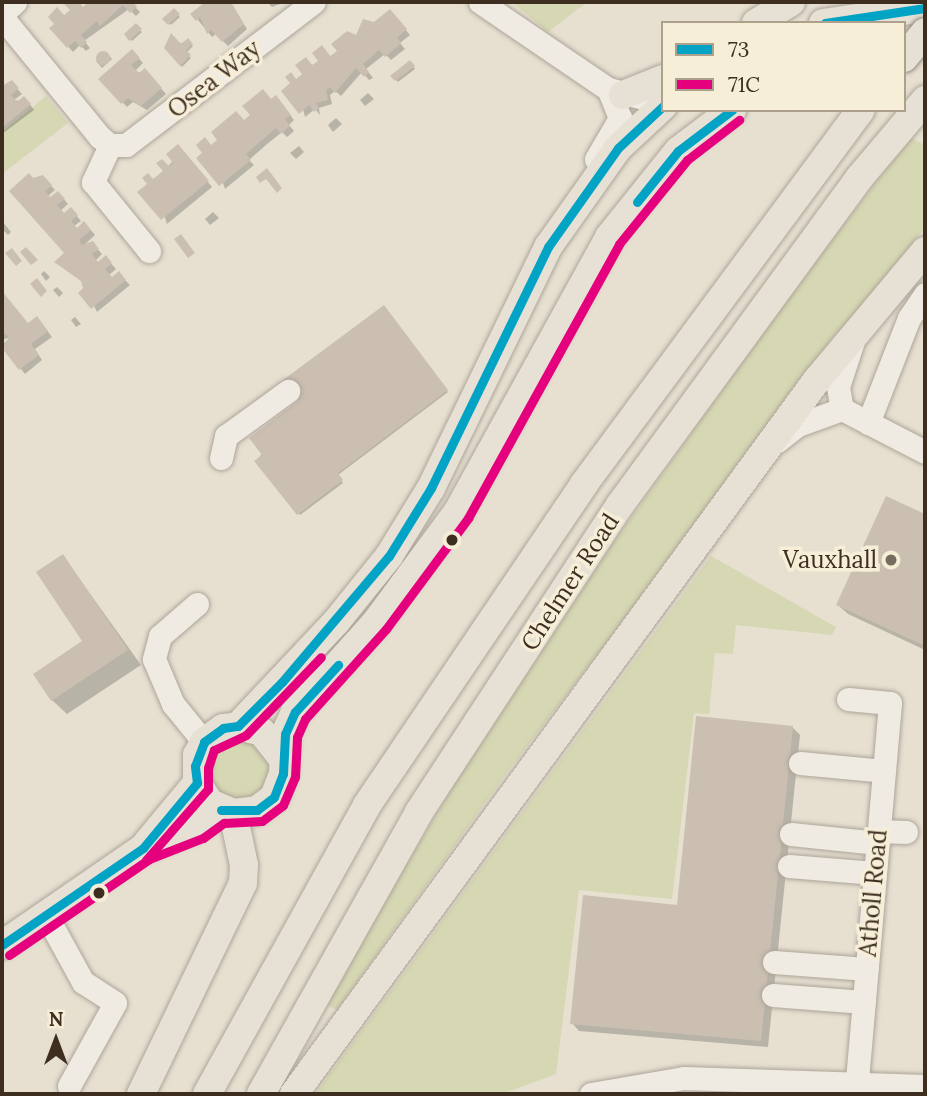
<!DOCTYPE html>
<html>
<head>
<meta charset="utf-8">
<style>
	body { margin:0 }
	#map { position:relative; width:927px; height:1096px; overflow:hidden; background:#e7e0d1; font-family:Lora,serif }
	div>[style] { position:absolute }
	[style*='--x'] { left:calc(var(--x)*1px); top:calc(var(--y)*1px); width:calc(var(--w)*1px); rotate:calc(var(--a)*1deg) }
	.green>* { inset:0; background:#d6d7b3 }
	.round { border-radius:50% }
	.shadow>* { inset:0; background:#0003 }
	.building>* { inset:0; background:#cbbfb2 }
	.roads { filter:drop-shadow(0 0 2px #ada599) drop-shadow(0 0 2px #ada599) }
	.minor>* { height:23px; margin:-11.5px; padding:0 11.5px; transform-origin:11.5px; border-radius:11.5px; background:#efebe3 }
	.major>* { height:28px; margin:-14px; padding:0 14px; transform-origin:14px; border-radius:14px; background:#e6e1d4 }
	.bridges { filter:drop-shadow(0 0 2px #928b80) drop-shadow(0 0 2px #928b80) }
	.major-bridge>* { height:28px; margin:-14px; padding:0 14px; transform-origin:14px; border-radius:14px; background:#e6e1d4 }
	.bus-1>* { height:9px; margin:-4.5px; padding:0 4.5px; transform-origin:4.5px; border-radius:4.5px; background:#03a3c5 }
	.bus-2>* { height:9px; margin:-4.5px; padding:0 4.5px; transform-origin:4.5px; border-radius:4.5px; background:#e5007d }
	.dots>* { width:19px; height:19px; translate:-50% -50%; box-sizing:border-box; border:4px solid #f7eed8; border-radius:50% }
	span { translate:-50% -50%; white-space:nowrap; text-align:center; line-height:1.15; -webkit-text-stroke:7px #f7eed8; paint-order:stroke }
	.street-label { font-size:24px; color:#3d2e20 }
	.poi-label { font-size:24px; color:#3d2e20 }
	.right { translate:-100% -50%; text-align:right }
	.frame { position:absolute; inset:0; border:4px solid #3d2e20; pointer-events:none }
	.legend { position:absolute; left:661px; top:21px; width:245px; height:91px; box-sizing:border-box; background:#f7eed8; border:2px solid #ada18e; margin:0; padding:9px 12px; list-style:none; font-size:21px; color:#3d2e20 }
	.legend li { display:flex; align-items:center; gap:14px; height:35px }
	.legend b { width:35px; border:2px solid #ada18e }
	.north { position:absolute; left:21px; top:1005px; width:70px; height:70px; -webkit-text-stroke:5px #f7eed8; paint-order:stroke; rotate:0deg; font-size:19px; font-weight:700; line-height:28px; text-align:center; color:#3d2e20 }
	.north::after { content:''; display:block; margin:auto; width:24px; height:32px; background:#3d2e20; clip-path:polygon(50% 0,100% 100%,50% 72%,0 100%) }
</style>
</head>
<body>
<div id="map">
	<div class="green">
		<div style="clip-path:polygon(512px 2px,587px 2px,548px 32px)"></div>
		<div style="clip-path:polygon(46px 96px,68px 123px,2px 174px,2px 132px)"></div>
		<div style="clip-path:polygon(910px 138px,925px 145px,925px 227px,505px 775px,337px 1010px,325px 1004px,450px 791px,611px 546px,801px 280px)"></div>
		<div style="clip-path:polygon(711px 556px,836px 627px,832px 635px,736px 625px,733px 654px,715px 653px,709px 714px,694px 713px,672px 899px,579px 890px,556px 1074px,502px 1094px,315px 1094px)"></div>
		<div class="round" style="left:209px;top:740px;width:60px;height:60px"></div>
	</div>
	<div class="shadow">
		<div style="clip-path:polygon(66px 2px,77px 2px,83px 9px,91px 2px,137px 2px,133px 5px,140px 12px,136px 16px,129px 9px,84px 41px,90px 48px,86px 51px,80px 45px,73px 52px,52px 29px,72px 10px)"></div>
		<div style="clip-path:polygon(207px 2px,230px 3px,247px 29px,228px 46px,216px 34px,212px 37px,193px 14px)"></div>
		<div style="clip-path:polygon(267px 2px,286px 2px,272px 7px)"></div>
		<div style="clip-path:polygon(174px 10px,180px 17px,171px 25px,165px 19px)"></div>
		<div style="clip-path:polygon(394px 16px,410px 35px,400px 43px,405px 49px,391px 60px,385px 54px,366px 69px,373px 78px,369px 80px,362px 72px,341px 96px,335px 91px,330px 95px,332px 104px,319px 108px,320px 115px,315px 109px,305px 117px,296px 81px,375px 24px)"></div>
		<div style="clip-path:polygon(136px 26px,142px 32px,132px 41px,126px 35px)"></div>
		<div style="clip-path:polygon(188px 41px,193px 46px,186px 53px,191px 58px,182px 67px,166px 48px)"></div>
		<div style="clip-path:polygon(132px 51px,143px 63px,135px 71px,149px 75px,166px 94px,147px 110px,133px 102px,127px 107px,101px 79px)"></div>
		<div style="clip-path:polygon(106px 52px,112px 59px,102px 68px,96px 61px)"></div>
		<div style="clip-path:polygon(410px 62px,415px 69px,398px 82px,393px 76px)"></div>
		<div style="clip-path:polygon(12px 83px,22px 94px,14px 100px,29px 103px,34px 110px,2px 134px,2px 88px)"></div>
		<div style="clip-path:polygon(368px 93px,374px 99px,365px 106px,360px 100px)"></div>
		<div style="clip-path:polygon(271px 101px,280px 102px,294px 120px,289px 125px,294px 131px,287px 137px,282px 132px,266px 145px,249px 160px,254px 165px,225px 189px,211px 147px)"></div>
		<div style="clip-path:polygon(336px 118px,342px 124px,333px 132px,328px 125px)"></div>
		<div style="clip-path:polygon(299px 146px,304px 152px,296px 159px,290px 153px)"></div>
		<div style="clip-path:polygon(183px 151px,212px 187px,167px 224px,153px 181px)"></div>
		<div style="clip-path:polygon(43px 177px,55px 190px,48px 196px,50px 199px,62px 197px,68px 204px,60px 211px,64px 215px,71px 209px,81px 221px,74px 226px,77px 230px,89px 228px,95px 235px,82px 247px,92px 243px,102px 254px,96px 260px,99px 264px,106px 258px,116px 269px,109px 275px,112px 279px,119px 274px,130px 285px,97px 312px,33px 180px)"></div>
		<div style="clip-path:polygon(213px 212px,219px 218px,210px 225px,205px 219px)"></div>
		<div style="clip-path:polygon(2px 221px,11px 232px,8px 235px,2px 229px)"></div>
		<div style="clip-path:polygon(44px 271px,50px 277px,46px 281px,41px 274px)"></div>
		<div style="clip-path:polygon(57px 287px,63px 293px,59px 297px,53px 290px)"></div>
		<div style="clip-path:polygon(2px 293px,28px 325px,41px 323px,52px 337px,35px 349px,42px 360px,25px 374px,2px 345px,11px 337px,2px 340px)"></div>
		<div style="clip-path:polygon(384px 307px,448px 392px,338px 475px,343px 483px,300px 515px,256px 461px)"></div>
		<div style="clip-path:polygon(75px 317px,81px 324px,76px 327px,71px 320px)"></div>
		<div style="clip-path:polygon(887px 499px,925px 516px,925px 650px,848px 614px,838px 605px)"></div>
		<div style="clip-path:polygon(63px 556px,141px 665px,67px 714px,52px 700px,85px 641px)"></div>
		<div style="clip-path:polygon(792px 727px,800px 735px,768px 1047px,579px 1031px,572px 1023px,679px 906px)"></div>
	</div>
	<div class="building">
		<div style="clip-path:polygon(62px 2px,79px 2px,83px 7px,88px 2px,133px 2px,137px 7px,130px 13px,123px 5px,100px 26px,97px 21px,81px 35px,87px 42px,81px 48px,75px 41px,67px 48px,49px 28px,54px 24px,48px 17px,57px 7px,64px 15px,70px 10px)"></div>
		<div style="clip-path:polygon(205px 2px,231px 2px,244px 24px,222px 42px,211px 30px,207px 34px,200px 17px,196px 21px,190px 14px)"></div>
		<div style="clip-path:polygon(174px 8px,180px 14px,168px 25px,162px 19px)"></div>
		<div style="clip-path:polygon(390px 9px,407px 29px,397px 38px,401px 43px,385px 57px,379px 50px,363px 64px,369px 72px,364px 77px,356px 68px,335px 93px,330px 87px,326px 90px,328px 100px,316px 103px,319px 108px,314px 112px,309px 105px,299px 114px,281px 91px,290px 83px,285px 77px,291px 72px,296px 79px,302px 74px,295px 65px,306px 57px,312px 65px,318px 61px,312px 53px,322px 45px,331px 57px,337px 51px,331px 44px,347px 31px,356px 35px,363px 19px,374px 22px)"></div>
		<div style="clip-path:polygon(136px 23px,142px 29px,129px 41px,124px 34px)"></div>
		<div style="clip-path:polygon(171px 33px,181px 44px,188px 38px,193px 44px,186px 50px,191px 55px,180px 66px,164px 48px)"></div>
		<div style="clip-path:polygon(132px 49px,140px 58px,131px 65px,139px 73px,145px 68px,162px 88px,141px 106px,128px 98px,121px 104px,98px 79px)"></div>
		<div class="round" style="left:96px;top:51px;width:14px;height:14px"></div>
		<div style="clip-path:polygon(410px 60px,415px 66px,395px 81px,390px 76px)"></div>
		<div style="clip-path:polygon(12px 80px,19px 88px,11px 95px,17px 102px,24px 96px,31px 104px,3px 127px,2px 86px)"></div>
		<div style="clip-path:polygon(263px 89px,271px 99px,276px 95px,291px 115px,285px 119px,290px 126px,281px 134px,276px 128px,246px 154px,251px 160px,219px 186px,196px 158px,202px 153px,196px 145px,205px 137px,211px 145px,217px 140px,211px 132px,236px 111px,244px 120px,250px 115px,242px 106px)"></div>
		<div style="clip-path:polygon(178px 144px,209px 181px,161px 220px,137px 192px,147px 184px,142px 178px,148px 173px,153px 179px,163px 171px,156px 163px,162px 159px,169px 166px,173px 163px,166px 154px)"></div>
		<div style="clip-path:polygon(267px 168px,282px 188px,277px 193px,266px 179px,260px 183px,256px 177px)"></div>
		<div style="clip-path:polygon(29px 173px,33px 178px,43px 175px,52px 185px,45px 191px,50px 197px,58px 191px,65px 199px,57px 205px,64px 213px,71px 207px,78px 215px,71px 221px,77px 228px,84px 221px,91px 230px,79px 240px,82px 245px,93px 241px,99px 249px,92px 254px,98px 262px,106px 255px,112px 263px,105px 269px,112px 277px,119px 271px,126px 280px,91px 309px,78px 293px,83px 288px,81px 281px,54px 262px,64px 253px,9px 191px)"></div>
		<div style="clip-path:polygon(181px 234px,195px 253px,188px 258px,174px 239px)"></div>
		<div style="clip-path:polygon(26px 247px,38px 260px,31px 265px,20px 252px)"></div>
		<div style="clip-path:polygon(12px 248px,22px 261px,16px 266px,5px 253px)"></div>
		<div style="clip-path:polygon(37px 278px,47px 291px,41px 297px,30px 284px)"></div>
		<div style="clip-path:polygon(2px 291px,28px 323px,37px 316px,48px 331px,31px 344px,39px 355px,19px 370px,2px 348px,9px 337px,2px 332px)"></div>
		<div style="clip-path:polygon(384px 305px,448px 390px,338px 473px,343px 480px,297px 515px,254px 461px,262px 455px,249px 438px,298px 401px,283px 380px)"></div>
		<div style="clip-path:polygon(886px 496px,925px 514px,925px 646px,836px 605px)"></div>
		<div style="clip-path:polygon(63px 554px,128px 650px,51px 701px,33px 674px,82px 641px,36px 572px)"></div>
		<div style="clip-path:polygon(696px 716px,793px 726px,761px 1041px,570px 1024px,583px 895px,677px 905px)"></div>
	</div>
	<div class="roads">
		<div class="minor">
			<div style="--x:480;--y:2;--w:155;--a:34.2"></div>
			<div style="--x:608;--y:89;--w:34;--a:14"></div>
			<div style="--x:2;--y:14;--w:18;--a:-43"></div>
			<div style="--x:2;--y:17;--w:155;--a:50.8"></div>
			<div style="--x:100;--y:137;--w:13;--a:39"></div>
			<div style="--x:110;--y:145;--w:16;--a:0"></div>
			<div style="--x:126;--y:145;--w:236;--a:-37.3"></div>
			<div style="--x:110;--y:145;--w:41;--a:114.7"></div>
			<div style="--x:93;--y:182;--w:89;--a:50.9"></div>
			<div style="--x:596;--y:159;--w:48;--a:-59.7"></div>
			<div style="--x:620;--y:118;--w:31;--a:-112"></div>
			<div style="--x:853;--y:341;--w:48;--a:108.1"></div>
			<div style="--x:838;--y:387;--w:22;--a:80"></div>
			<div style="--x:842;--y:409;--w:93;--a:27.4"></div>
			<div style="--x:868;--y:423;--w:113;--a:-68.7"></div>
			<div style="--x:909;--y:318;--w:29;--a:-56"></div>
			<div style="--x:776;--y:442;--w:28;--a:-38"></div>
			<div style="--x:798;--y:425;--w:47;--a:-20"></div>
			<div style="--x:221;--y:458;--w:23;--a:-77"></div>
			<div style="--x:226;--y:436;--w:77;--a:-36"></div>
			<div style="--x:197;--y:604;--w:49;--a:139.1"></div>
			<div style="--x:160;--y:636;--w:24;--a:105"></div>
			<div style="--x:154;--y:659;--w:49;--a:67.1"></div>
			<div style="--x:173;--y:704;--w:49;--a:50.8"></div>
			<div style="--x:848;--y:699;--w:42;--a:5.4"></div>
			<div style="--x:890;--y:703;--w:381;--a:95"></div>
			<div style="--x:800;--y:763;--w:84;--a:5.4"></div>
			<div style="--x:879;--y:831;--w:27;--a:2"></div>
			<div style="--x:791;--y:834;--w:87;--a:5.9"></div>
			<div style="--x:789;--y:866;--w:86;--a:4.7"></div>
			<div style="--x:45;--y:913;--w:79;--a:61.2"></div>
			<div style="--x:83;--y:982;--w:38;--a:33"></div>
			<div style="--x:115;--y:1003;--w:95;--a:119"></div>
			<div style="--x:774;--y:962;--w:93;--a:4.3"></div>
			<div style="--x:773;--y:995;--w:91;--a:4.4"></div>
			<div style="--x:591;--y:1094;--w:94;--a:-9.8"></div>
			<div style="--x:684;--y:1078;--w:241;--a:1.9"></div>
		</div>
		<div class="major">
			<div style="--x:756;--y:23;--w:41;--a:-31"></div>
			<div style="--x:823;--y:23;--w:103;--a:-8.4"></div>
			<div style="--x:623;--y:95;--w:43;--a:-21.8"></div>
			<div style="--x:238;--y:726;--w:143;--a:-46.7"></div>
			<div style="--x:336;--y:622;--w:85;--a:-51.2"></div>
			<div style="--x:389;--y:556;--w:80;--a:-58.3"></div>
			<div style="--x:431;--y:488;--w:268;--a:-64.1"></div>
			<div style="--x:548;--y:247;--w:121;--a:-54.7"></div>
			<div style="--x:618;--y:148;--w:62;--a:-43"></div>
			<div style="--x:282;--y:758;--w:33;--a:-128"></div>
			<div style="--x:262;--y:732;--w:25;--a:-166"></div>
			<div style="--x:238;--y:726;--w:15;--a:172"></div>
			<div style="--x:223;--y:728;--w:24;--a:144"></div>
			<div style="--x:204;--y:742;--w:15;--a:118"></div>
			<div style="--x:197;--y:755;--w:28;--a:90"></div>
			<div style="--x:197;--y:783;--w:24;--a:57"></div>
			<div style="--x:210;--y:803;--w:25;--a:23"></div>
			<div style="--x:233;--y:813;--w:24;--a:-7"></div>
			<div style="--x:257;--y:810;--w:21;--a:-37"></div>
			<div style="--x:274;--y:797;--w:25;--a:-69"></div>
			<div style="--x:283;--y:774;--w:40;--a:-87.1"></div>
			<div style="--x:285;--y:734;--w:24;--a:-66"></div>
			<div style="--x:295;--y:712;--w:121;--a:-48"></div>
			<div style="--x:376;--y:622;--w:138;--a:-53.5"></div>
			<div style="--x:458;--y:511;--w:313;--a:-61.1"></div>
			<div style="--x:609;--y:237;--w:110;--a:-51.3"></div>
			<div style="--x:678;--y:151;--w:68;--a:-37.2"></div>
			<div style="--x:147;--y:843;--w:78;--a:-50.2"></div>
			<div style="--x:2;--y:945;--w:171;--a:-34.5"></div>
			<div style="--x:143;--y:848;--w:58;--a:-21.3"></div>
			<div style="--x:197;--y:827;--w:29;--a:-35"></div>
			<div style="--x:141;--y:1094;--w:234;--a:-64.2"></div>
			<div style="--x:243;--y:883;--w:18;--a:-87"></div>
			<div style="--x:244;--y:865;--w:53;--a:-101.9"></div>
			<div style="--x:207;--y:1094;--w:330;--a:-61"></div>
			<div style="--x:367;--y:805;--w:387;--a:-55.9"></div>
			<div style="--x:584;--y:484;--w:465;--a:-53.5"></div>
			<div style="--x:261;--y:1094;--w:323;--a:-60.7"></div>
			<div style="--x:419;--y:812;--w:367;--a:-56.8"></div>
			<div style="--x:620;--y:505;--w:406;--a:-53.8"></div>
			<div style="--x:860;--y:177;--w:101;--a:-49.8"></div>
			<div style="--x:294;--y:1094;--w:885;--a:-53.78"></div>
			<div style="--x:817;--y:380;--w:168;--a:-50.1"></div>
		</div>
	</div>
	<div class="bridges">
		<div class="major-bridge">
			<div style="--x:904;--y:58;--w:33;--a:-51"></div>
		</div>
	</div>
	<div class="bus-1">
		<div style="--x:825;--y:23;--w:101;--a:-8.5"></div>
		<div style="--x:637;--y:202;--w:65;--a:-51.2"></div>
		<div style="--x:678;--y:151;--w:68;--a:-37.2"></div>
		<div style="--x:221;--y:810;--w:36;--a:0"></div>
		<div style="--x:257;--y:810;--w:21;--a:-37"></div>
		<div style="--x:274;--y:797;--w:25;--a:-69"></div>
		<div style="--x:283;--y:774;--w:40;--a:-87.1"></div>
		<div style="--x:285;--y:734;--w:24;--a:-66"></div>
		<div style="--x:295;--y:712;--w:64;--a:-47.5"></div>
		<div style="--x:2;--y:945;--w:171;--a:-34.5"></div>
		<div style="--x:143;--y:848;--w:85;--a:-50.3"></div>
		<div style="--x:197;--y:783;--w:17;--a:-97"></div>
		<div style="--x:195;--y:766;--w:26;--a:-69"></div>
		<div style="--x:204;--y:742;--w:24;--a:-36"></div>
		<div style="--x:223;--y:728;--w:15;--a:-8"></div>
		<div style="--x:238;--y:726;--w:62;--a:-45"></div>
		<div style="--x:282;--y:682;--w:165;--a:-49.7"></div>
		<div style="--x:389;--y:556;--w:80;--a:-58.3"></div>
		<div style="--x:431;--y:488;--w:268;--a:-64.1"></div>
		<div style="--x:548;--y:247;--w:121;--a:-54.7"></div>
		<div style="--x:618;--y:148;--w:62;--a:-43"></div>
	</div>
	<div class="bus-2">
		<div style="--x:146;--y:860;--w:94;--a:-48.9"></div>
		<div style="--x:208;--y:789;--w:21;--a:-90"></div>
		<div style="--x:208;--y:768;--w:19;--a:-72"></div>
		<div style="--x:214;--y:750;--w:35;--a:-25"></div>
		<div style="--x:246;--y:735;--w:108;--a:-46.1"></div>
		<div style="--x:9;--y:955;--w:170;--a:-34.4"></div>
		<div style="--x:149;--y:859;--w:58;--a:-21.3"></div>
		<div style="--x:203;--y:838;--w:26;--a:-36"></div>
		<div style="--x:224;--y:823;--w:38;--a:-3"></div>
		<div style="--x:262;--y:821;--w:26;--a:-37"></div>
		<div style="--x:283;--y:805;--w:30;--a:-67"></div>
		<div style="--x:295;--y:777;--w:40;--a:-87.1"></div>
		<div style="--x:297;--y:737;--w:20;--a:-66"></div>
		<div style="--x:305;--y:719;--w:121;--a:-48"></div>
		<div style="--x:386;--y:629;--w:138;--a:-53.5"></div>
		<div style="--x:468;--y:518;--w:313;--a:-61.1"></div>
		<div style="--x:619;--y:244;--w:108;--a:-51"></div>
		<div style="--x:687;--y:160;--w:66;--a:-37.6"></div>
	</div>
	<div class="dots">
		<div style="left:452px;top:540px;background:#3d2e20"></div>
		<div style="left:891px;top:560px;background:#786c5e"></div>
		<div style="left:99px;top:893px;background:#3d2e20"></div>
	</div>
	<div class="street-label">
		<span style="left:214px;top:79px;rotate:-38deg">Osea Way</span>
		<span style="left:570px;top:582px;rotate:-57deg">Chelmer Road</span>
		<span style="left:873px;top:893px;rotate:-85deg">Atholl Road</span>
	</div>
	<div class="poi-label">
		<span class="right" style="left:877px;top:560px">Vauxhall</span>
	</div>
	<div class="frame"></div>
	<ul class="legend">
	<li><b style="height:9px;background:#03a3c5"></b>73</li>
	<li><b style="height:9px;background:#e5007d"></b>71C</li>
	</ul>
	<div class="north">N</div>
</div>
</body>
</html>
